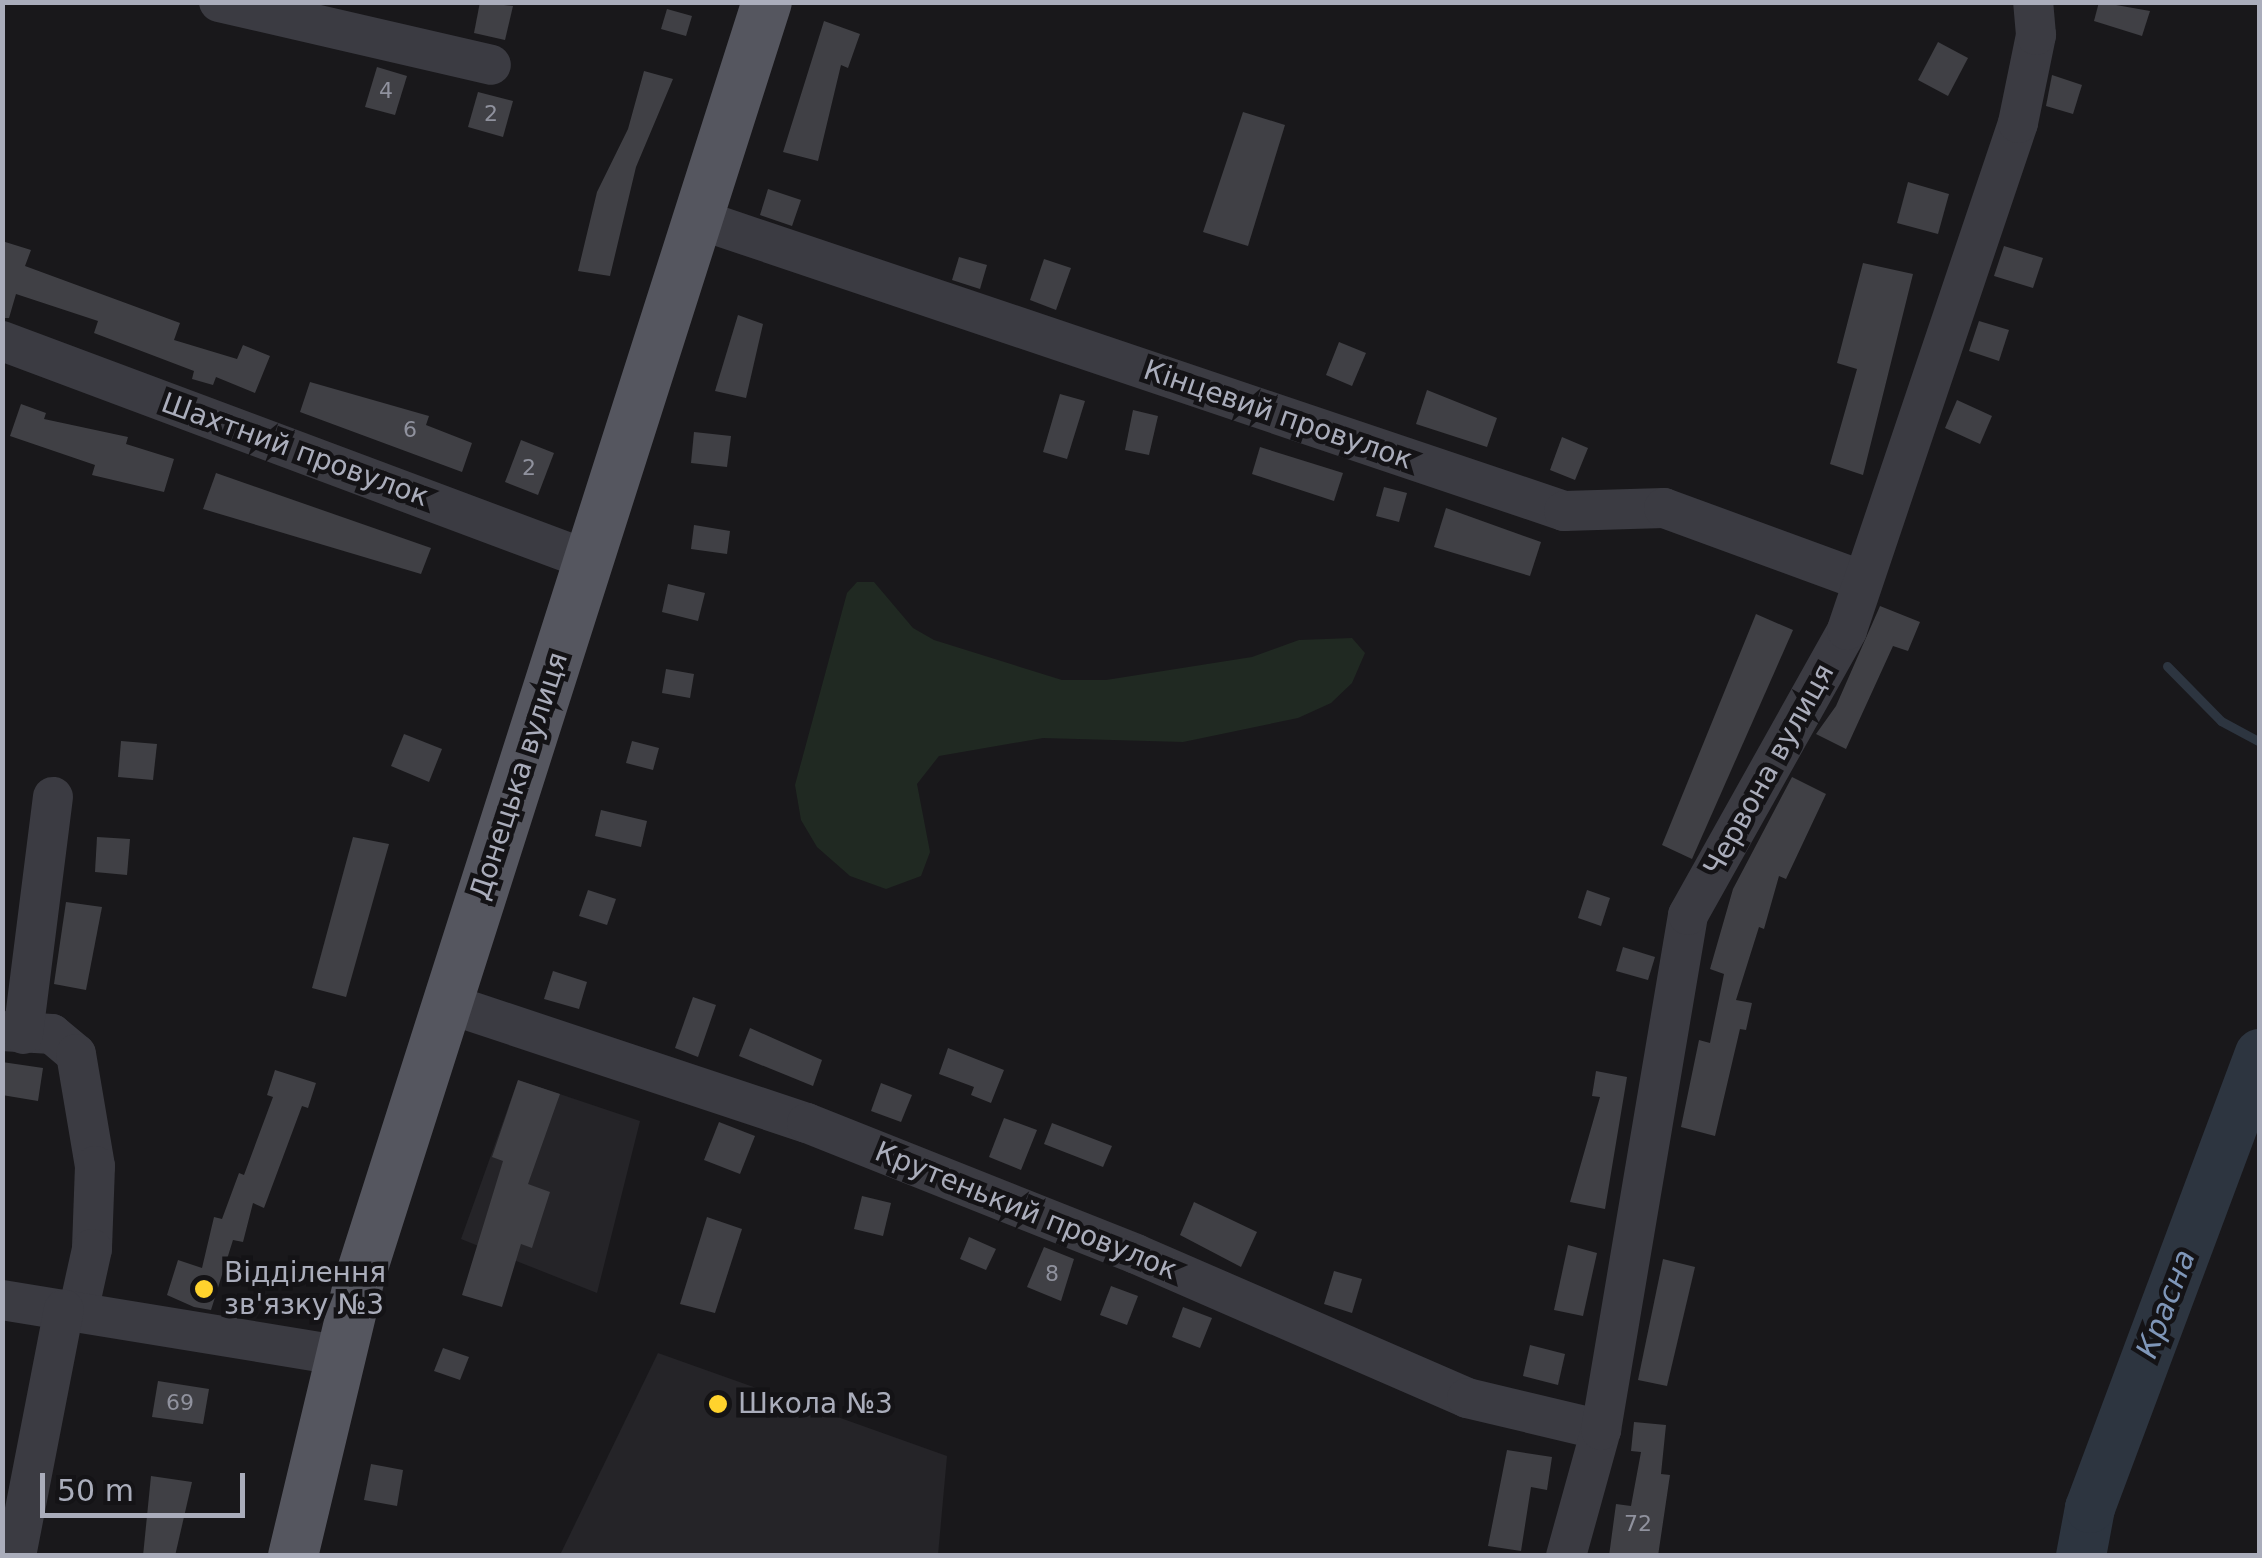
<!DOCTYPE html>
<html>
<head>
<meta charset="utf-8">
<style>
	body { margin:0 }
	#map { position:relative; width:2262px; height:1558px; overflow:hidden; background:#19181b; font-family:"DejaVu Sans",sans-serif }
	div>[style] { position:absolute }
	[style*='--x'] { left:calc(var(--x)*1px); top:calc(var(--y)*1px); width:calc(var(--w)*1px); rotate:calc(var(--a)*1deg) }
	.built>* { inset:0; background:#252428 }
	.green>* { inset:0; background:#202922 }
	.stream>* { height:9px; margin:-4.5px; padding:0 4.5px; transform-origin:4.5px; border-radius:4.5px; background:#2d3540 }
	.river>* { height:50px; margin:-25px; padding:0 25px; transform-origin:25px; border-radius:25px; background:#2d3540 }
	.building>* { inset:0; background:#404045 }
	.minor>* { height:40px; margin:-20px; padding:0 20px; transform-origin:20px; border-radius:20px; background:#3b3b42 }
	.major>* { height:50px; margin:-25px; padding:0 25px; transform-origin:25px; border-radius:25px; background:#55565f }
	.dots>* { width:28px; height:28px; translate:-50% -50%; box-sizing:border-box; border:5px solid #141316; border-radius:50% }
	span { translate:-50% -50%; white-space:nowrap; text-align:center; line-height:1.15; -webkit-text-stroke:9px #141316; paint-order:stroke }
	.number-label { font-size:22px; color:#90929e }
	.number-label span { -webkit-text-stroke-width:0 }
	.street-label { font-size:28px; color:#aaadbb }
	.poi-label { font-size:28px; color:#aaadbb }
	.left { translate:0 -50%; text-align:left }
	.water-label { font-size:30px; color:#7f96b8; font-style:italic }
	.frame { position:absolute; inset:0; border:5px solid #aaadbb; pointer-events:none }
	.scale { position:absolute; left:40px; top:1473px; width:205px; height:45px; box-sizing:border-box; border:5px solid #aaadbb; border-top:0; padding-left:12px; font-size:30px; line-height:35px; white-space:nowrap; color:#aaadbb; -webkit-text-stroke:8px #141316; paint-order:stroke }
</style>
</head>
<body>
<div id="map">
	<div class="built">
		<div style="clip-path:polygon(518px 1080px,640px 1121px,597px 1293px,461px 1239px)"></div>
		<div style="clip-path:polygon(658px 1353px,947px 1456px,938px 1555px,560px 1555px)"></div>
	</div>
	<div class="green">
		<div style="clip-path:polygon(857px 582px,874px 582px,913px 628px,934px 640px,1062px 680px,1106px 680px,1252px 657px,1299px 640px,1352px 638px,1365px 653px,1352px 683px,1331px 703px,1298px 718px,1183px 742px,1043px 738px,939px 756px,917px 784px,930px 852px,921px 876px,886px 889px,850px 876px,817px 847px,801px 820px,795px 785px,847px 593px)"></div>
	</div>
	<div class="stream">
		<div style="--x:2167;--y:666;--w:77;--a:45.5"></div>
		<div style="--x:2221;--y:721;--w:44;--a:28.3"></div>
	</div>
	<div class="river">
		<div style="--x:2081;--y:1556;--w:49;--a:-79.4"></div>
		<div style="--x:2090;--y:1508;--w:485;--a:-69.5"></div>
	</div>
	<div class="building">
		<div style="clip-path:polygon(480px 2px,513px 6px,505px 40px,474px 33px)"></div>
		<div style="clip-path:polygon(2099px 2px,2150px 11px,2142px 36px,2094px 21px)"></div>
		<div style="clip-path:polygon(667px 9px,692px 16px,686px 36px,661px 29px)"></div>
		<div style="clip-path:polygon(824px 21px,860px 34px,848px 68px,841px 65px,818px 161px,783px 152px)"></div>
		<div style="clip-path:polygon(1938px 42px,1968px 58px,1948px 96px,1918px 80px)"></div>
		<div style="clip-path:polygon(377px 67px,407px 76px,395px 115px,365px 107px)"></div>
		<div style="clip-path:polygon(644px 71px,673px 79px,636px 167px,610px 276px,578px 271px,597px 192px,628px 129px)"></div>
		<div style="clip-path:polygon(2052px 75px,2082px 85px,2073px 114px,2046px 106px)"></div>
		<div style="clip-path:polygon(478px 92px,513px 101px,503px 137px,468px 127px)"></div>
		<div style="clip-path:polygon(1243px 112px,1285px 125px,1248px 246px,1203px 232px)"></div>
		<div style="clip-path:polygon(1908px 182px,1949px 194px,1938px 234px,1897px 223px)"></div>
		<div style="clip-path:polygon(768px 189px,801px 200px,792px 226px,760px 215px)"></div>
		<div style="clip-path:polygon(2px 241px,31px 250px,25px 266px,180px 323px,174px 340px,237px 359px,243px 345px,270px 356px,255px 393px,216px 377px,213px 385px,192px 379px,194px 371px,94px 333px,98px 321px,16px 294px,9px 318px,2px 318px)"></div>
		<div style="clip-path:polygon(2004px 246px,2043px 258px,2033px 288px,1994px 276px)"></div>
		<div style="clip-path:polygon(959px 257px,987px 265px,980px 289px,952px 280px)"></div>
		<div style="clip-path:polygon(1044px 259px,1071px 268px,1056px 310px,1030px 300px)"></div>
		<div style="clip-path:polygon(1863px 263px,1913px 274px,1863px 475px,1830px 464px,1857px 369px,1837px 363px)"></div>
		<div style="clip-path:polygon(738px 315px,763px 324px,746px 398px,715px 391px)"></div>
		<div style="clip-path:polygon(1979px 321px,2009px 330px,1999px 361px,1969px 351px)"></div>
		<div style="clip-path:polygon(1339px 342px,1366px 353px,1352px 386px,1326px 375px)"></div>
		<div style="clip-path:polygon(310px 382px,429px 416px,426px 425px,472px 443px,462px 472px,300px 412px)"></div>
		<div style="clip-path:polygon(1427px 390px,1497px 418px,1487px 447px,1416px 424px)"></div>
		<div style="clip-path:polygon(1060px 394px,1085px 401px,1067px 459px,1043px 452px)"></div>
		<div style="clip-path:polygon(1957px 400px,1992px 416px,1980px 444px,1945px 428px)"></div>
		<div style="clip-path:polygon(21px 404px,46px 413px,44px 419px,128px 437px,126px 444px,174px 459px,164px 492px,92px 475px,95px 465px,10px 436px)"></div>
		<div style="clip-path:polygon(1133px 410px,1158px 416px,1149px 455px,1125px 450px)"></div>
		<div style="clip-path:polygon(694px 432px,731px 436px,727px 467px,691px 463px)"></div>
		<div style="clip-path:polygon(1562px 437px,1588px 448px,1575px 480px,1550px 470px)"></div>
		<div style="clip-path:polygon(521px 440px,554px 453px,538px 495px,505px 482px)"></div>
		<div style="clip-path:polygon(1260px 447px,1343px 473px,1334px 501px,1252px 474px)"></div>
		<div style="clip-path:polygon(216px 473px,431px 548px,421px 574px,203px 509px)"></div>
		<div style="clip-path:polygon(1384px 487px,1407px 493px,1399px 522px,1376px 516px)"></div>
		<div style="clip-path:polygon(1446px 508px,1541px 542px,1530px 576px,1434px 547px)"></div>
		<div style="clip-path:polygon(694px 525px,730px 531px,727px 554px,691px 549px)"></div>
		<div style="clip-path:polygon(668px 584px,705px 593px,698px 621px,662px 612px)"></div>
		<div style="clip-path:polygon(1880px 606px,1920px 622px,1908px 651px,1893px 646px,1846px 749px,1816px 734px,1836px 706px)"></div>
		<div style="clip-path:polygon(1756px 614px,1793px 630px,1692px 859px,1662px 845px)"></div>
		<div style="clip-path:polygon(666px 669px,694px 674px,690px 698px,662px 693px)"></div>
		<div style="clip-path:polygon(404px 734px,442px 749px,429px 782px,391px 766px)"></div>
		<div style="clip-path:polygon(121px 741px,157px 744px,153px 780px,118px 777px)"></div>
		<div style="clip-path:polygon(632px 741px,659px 748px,653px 770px,626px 763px)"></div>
		<div style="clip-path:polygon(1792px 777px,1826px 794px,1786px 879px,1779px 876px,1764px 929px,1759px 927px,1736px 1000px,1752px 1003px,1746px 1030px,1740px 1029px,1715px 1136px,1681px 1127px,1699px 1040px,1710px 1043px,1724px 974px,1710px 969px,1733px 889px)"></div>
		<div style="clip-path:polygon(601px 810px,647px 821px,641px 847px,595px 836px)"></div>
		<div style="clip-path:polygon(97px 837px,130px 839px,127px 875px,95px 872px)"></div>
		<div style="clip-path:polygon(353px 837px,389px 844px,346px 997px,312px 988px)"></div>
		<div style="clip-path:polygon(588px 890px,616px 899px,607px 925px,579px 916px)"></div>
		<div style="clip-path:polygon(1587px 890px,1610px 898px,1601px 926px,1578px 918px)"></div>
		<div style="clip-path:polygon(66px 902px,102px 907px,86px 990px,54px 984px)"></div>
		<div style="clip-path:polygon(1623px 947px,1655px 957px,1648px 980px,1616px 971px)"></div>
		<div style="clip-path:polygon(553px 971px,587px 982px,579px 1009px,544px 999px)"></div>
		<div style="clip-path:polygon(693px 997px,716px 1005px,698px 1057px,675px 1048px)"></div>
		<div style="clip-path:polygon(750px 1028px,822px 1060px,813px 1086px,739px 1056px)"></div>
		<div style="clip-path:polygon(948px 1048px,1004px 1070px,991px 1103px,971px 1095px,974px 1087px,939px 1074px)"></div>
		<div style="clip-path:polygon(2px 1062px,43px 1068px,38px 1101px,2px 1095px)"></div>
		<div style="clip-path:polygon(275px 1070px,316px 1083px,308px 1108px,302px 1106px,264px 1208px,253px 1203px,243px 1242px,233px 1240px,211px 1310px,194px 1307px,167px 1295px,178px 1260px,202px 1268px,214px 1217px,222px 1219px,239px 1173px,244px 1175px,273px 1097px,267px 1095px)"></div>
		<div style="clip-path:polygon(1596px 1071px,1627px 1077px,1605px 1209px,1570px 1202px,1600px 1097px,1592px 1096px)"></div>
		<div style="clip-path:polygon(518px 1080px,560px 1094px,528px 1184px,550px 1192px,532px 1248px,521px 1244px,502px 1307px,462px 1295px,503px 1161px,492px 1157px)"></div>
		<div style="clip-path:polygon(881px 1083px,912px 1095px,901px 1122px,871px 1111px)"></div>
		<div style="clip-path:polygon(1004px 1118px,1037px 1130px,1021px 1170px,989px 1157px)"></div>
		<div style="clip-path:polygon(719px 1122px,755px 1136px,740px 1174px,704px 1160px)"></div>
		<div style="clip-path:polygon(1052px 1123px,1112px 1146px,1103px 1167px,1044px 1144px)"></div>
		<div style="clip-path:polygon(862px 1196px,891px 1203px,883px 1236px,854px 1229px)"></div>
		<div style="clip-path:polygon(1194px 1202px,1257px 1232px,1241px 1267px,1180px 1235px)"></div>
		<div style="clip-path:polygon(707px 1217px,742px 1229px,715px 1313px,680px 1304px)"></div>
		<div style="clip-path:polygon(969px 1237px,996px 1249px,986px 1270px,960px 1259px)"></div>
		<div style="clip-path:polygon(1568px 1245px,1597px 1253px,1583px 1316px,1554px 1310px)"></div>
		<div style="clip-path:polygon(1044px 1247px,1074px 1259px,1061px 1301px,1027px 1287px)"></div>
		<div style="clip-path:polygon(1663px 1259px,1695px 1267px,1667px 1386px,1638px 1380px)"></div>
		<div style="clip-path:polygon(1334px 1271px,1362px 1279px,1352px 1313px,1324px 1304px)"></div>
		<div style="clip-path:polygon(1111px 1286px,1138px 1296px,1127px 1325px,1100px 1315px)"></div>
		<div style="clip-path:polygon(1183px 1307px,1212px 1318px,1200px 1348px,1172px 1337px)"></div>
		<div style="clip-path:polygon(1530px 1345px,1565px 1354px,1558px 1385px,1523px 1376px)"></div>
		<div style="clip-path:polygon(443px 1348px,469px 1357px,460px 1380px,434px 1371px)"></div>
		<div style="clip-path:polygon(158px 1381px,209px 1389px,203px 1424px,152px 1417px)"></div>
		<div style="clip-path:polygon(1634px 1422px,1666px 1425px,1661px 1474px,1670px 1475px,1658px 1556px,1609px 1556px,1616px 1504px,1631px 1506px,1641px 1452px,1631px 1451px)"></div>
		<div style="clip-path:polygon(1507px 1450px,1552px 1457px,1547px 1490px,1531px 1487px,1521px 1551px,1488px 1546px)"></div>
		<div style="clip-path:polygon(371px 1464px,403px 1470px,397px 1506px,364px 1500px)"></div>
		<div style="clip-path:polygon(151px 1476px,192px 1482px,175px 1556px,143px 1556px)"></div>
	</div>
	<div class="minor">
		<div style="--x:219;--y:2;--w:279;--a:13"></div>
		<div style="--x:698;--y:219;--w:914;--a:18.63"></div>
		<div style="--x:1564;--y:511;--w:100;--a:-1.7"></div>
		<div style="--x:1664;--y:508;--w:210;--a:20.1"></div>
		<div style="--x:2;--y:341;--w:626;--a:20.49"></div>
		<div style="--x:446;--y:1003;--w:380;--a:18.4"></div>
		<div style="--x:807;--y:1123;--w:354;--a:21.7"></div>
		<div style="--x:1136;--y:1254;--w:361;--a:23.5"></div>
		<div style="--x:1467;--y:1398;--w:138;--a:13.4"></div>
		<div style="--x:2;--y:1031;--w:50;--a:3.4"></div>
		<div style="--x:52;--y:1034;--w:31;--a:40"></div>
		<div style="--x:76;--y:1054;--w:114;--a:80.4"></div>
		<div style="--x:95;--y:1166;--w:83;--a:92.1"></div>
		<div style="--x:92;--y:1249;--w:65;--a:102.5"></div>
		<div style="--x:23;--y:1034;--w:239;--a:-82.8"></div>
		<div style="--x:2;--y:1300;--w:340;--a:9.3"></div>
		<div style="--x:16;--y:1556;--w:251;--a:-79"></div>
		<div style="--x:1566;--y:1556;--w:131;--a:-74.5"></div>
		<div style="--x:1601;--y:1430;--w:522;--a:-80.41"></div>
		<div style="--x:1688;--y:915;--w:326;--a:-60.8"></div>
		<div style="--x:1847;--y:630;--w:535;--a:-71.36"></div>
		<div style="--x:2018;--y:123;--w:90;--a:-78.4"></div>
		<div style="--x:2036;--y:35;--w:33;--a:-95"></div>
	</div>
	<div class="major">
		<div style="--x:293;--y:1556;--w:287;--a:-76.5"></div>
		<div style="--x:360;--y:1277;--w:1338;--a:-72.3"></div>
	</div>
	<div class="dots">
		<div style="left:204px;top:1289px;background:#ffd32d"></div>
		<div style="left:718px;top:1404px;background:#ffd32d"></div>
	</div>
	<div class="number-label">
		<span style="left:386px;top:91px">4</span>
		<span style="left:491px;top:114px">2</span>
		<span style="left:410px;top:430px">6</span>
		<span style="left:529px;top:468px">2</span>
		<span style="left:1052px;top:1274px">8</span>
		<span style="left:180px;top:1403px">69</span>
		<span style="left:1638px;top:1524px">72</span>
	</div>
	<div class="street-label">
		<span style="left:1278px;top:415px;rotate:19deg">Кінцевий провулок</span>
		<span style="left:295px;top:450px;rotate:20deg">Шахтний провулок</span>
		<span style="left:1769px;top:770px;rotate:-61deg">Червона вулиця</span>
		<span style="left:519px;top:776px;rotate:-72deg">Донецька вулиця</span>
		<span style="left:1026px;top:1211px;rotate:22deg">Крутенький провулок</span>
	</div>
	<div class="poi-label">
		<span class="left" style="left:224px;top:1289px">Відділення<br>зв'язку №3</span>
		<span class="left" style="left:738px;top:1404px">Школа №3</span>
	</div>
	<div class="water-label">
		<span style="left:2166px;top:1304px;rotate:-69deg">Красна</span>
	</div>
	<div class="frame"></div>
	<div class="scale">50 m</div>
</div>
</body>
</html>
